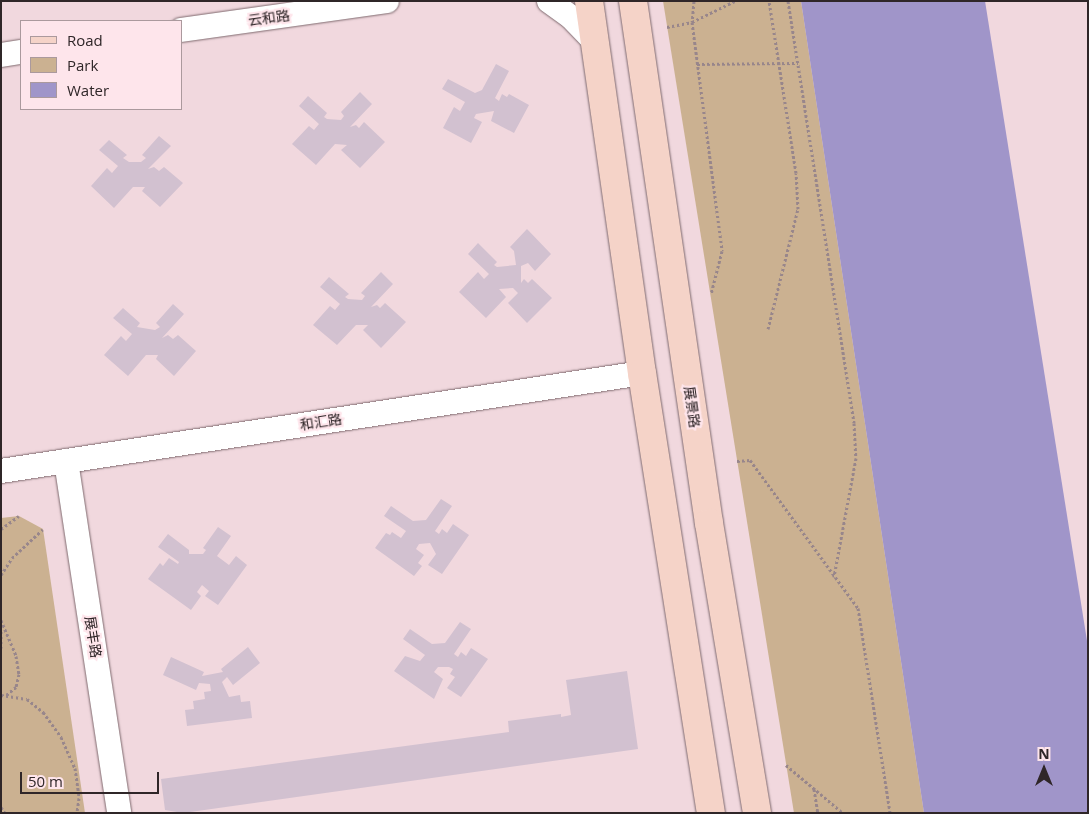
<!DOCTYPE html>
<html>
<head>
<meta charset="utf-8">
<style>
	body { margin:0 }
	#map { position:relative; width:1089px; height:814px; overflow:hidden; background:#f1d8de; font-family:"Open Sans","Noto Sans SC",sans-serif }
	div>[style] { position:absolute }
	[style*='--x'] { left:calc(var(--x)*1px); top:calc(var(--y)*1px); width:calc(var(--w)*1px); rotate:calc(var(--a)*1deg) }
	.green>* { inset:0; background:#cbb191 }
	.water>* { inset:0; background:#a095c9 }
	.building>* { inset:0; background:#d2c1d0 }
	.path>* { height:3px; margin-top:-1.5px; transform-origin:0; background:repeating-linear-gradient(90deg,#98868b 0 2.5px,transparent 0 5px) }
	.roads { filter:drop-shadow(0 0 1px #7f6a6f) drop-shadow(0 0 1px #7f6a6f) }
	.minor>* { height:24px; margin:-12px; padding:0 12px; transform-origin:12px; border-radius:12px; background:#fff }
	.major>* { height:28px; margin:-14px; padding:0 14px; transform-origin:14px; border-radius:14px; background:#f5d3c8 }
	span { translate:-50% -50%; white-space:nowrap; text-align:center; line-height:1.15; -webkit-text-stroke:4.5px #fee5eb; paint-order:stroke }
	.street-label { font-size:14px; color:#2f2628 }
	.frame { position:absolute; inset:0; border:2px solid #2f2628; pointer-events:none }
	.legend { position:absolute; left:20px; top:20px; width:162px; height:90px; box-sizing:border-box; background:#fee5eb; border:1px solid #ab999d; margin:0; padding:6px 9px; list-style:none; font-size:15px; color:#2f2628 }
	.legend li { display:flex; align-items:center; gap:10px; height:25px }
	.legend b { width:25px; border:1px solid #ab999d }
	.north { position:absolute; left:1019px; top:744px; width:50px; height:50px; -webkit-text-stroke:4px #fee5eb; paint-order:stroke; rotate:0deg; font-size:14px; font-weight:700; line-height:20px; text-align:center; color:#2f2628 }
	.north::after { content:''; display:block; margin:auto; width:18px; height:22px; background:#2f2628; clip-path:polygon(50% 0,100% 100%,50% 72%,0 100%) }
	.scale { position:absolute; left:20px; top:772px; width:139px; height:22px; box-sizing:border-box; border:2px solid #2f2628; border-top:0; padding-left:6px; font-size:15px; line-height:18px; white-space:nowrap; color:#2f2628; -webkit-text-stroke:4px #fee5eb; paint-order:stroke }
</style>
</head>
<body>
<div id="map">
	<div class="green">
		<div style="clip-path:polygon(663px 1px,801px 1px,924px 813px,794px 813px)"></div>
		<div style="clip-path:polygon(19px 516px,43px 529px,85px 813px,1px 813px,1px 518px)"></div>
	</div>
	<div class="water">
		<div style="clip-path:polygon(801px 1px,985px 1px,1088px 647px,1088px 813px,924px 813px)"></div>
	</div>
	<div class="building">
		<div style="clip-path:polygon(496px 64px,509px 71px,495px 98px,499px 101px,502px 94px,507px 97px,509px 94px,529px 105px,514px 133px,491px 121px,494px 111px,476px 114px,474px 118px,482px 122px,471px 143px,443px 128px,454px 107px,460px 111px,465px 102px,442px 89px,448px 79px,475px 93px,482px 90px)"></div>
		<div style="clip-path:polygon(360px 92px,372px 104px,350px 127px,356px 125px,359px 128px,364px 122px,385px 142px,360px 168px,341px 150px,347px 145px,335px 144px,316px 165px,292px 144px,309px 126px,314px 130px,319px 124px,299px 106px,308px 96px,327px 113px,324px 117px,327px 119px,341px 120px,344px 116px,341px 112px)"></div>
		<div style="clip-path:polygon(159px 136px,171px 146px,148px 169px,154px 167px,159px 171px,164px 167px,183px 183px,160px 207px,142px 191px,145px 187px,133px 187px,114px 208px,91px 186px,107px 168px,112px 173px,118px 166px,99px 150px,109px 140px,127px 155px,123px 158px,129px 162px,141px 162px,146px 158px,142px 155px)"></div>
		<div style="clip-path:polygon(527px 229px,551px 254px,535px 271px,528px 263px,521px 266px,521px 283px,524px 279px,528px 283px,532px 279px,552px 298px,527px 323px,508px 303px,518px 293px,513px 288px,499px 289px,506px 297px,486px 318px,459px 292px,478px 272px,484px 279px,489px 274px,468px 254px,478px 243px,497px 262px,494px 265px,497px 267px,516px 265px,514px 251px,510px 247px)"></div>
		<div style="clip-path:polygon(381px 272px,393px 284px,371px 307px,377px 305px,380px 308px,385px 303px,406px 322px,381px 348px,363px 330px,368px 325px,356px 325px,337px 345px,313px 325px,330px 306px,335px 310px,340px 304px,320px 287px,329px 277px,349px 294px,345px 297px,348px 299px,362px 300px,365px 296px,361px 293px)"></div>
		<div style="clip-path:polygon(173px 304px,184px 314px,162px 338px,168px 335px,173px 339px,178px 335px,196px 351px,174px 376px,156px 359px,158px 355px,146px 355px,128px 376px,104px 355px,121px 336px,126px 341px,132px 334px,113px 318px,123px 308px,140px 323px,137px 327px,155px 330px,160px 327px,156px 323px)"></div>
		<div style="clip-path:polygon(441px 499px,452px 506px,435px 531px,439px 534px,442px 529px,447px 533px,453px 524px,469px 535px,442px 574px,428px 565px,436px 554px,430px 543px,419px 544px,416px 549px,424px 555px,418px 563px,422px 566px,414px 576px,375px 548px,386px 533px,390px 535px,392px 532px,401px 538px,406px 531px,384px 516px,391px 506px,413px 521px,426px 520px)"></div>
		<div style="clip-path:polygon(218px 527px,231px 536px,217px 556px,229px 565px,236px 556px,247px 565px,218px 605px,205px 596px,209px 591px,202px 585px,197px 592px,201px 596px,191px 610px,148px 579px,160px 563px,163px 566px,169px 558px,178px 564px,179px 562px,158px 547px,168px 534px,189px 550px,189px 554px,203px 554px,206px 550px,203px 548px)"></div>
		<div style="clip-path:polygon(460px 622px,471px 629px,454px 654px,458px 657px,461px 652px,466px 656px,471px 648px,488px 659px,461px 697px,447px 688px,455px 677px,450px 674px,453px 669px,449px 667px,438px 667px,434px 672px,443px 679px,434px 699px,394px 671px,405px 656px,420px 661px,425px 655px,403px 639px,410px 629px,432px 644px,445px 643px)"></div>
		<div style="clip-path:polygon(248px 647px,260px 663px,233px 685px,227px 677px,222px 682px,229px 697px,240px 695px,241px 702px,250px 701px,252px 718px,187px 726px,185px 710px,194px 709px,193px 701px,205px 699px,204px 692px,211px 691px,210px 684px,199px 683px,196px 690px,163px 675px,171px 657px,204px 672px,202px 676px,223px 672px,221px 669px)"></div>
		<div style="clip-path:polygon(627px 671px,638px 749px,183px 813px,165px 810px,161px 779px,509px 732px,508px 721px,561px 714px,561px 717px,571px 715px,566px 680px)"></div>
	</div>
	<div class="path">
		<div style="--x:694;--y:1;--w:21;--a:95"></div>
		<div style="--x:692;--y:22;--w:231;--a:82.5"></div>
		<div style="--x:722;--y:251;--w:44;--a:104.3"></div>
		<div style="--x:788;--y:1;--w:427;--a:81.1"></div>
		<div style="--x:854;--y:423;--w:35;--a:87"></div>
		<div style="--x:856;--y:458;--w:121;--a:100.5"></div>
		<div style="--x:667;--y:27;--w:25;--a:-11"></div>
		<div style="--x:692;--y:22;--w:48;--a:-26"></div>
		<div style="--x:697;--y:64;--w:101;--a:-0.6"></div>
		<div style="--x:768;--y:329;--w:124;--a:-76"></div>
		<div style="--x:798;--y:209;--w:36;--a:-93"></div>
		<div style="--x:796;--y:173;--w:174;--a:-98.9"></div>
		<div style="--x:737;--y:461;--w:13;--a:-4"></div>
		<div style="--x:750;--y:460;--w:183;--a:53.9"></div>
		<div style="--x:858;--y:608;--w:207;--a:81.1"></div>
		<div style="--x:1;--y:529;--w:22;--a:-36"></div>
		<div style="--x:1;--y:575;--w:20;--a:-57"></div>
		<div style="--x:12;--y:558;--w:42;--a:-43.1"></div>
		<div style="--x:1;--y:620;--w:39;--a:67"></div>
		<div style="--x:16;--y:656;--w:18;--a:81"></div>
		<div style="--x:19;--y:674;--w:13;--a:103"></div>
		<div style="--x:16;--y:687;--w:14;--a:141"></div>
		<div style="--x:1;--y:631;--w:17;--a:90"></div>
		<div style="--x:1;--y:695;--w:26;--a:9"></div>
		<div style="--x:27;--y:699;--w:21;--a:39"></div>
		<div style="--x:43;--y:712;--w:31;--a:54"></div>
		<div style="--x:61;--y:737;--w:34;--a:66"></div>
		<div style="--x:75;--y:768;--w:30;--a:82"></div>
		<div style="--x:79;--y:798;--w:15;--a:98"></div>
		<div style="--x:786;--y:765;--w:75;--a:40.1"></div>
		<div style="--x:814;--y:789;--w:24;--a:81"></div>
		<div style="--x:1;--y:807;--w:7;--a:56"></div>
	</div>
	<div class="roads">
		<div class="minor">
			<div style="--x:549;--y:1;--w:27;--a:36"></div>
			<div style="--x:571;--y:17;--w:35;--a:46"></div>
			<div style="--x:181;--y:30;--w:208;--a:-8"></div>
			<div style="--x:1;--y:55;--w:20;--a:-9"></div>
			<div style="--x:66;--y:461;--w:356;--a:81.4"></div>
			<div style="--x:1;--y:471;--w:648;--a:-8.69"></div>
		</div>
		<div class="major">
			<div style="--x:589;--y:1;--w:376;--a:81.9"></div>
			<div style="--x:642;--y:373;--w:445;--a:81.1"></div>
			<div style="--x:633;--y:1;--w:528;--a:81.72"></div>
			<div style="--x:709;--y:523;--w:294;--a:80.6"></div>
		</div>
	</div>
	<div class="street-label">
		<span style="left:269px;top:18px;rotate:-8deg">云和路</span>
		<span style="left:692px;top:407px;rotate:82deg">展景路</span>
		<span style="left:321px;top:422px;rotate:-9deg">和汇路</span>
		<span style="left:93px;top:637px;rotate:81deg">展丰路</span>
	</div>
	<div class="frame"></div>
	<ul class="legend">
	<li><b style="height:6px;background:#f5d3c8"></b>Road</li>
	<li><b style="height:14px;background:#cbb191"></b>Park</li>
	<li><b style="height:14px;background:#a095c9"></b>Water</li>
	</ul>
	<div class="north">N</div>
	<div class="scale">50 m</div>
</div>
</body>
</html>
